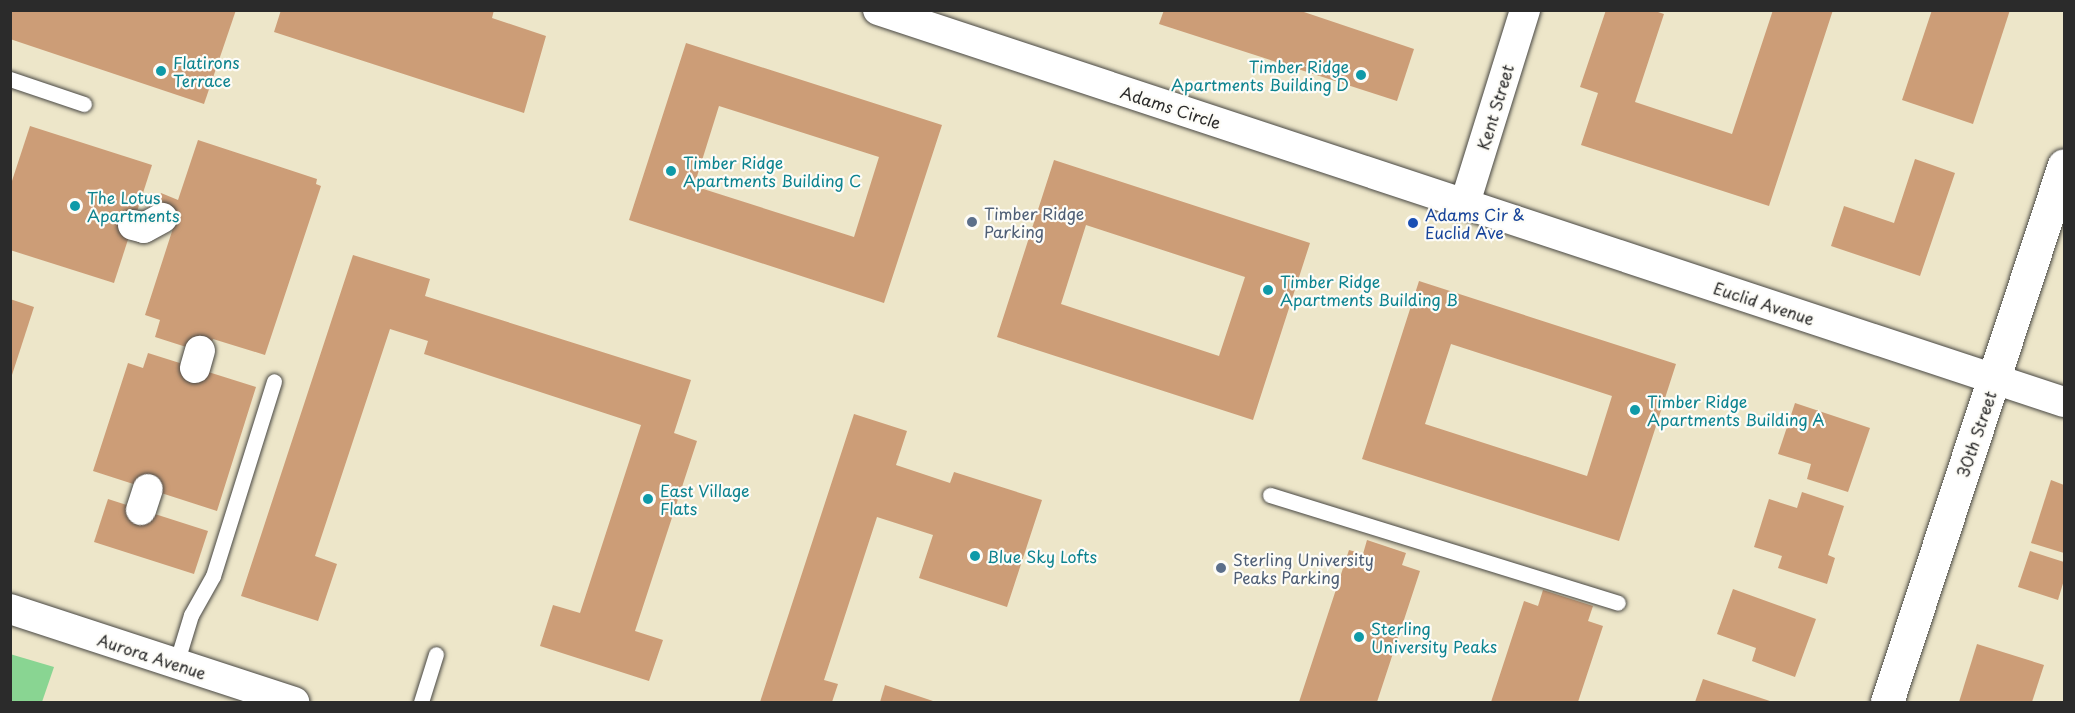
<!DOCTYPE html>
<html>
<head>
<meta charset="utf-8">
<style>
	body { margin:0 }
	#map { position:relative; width:2075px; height:713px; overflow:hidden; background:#ede6c9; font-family:"Playpen Sans",sans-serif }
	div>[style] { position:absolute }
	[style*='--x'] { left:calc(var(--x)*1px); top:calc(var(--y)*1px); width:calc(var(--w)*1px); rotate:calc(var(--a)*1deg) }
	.green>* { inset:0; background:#89d592 }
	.building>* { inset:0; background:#cc9d77 }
	.roads { filter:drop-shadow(0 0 2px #484743) drop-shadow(0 0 2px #484743) }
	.lane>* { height:15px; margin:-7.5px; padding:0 7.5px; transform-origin:7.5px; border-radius:7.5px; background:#fff }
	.street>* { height:30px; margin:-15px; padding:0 15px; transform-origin:15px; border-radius:15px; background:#fff }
	.secondary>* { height:33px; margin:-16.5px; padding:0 16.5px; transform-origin:16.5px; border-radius:16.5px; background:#fff }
	.dots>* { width:16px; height:16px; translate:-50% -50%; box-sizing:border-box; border:3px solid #fdfcf7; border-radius:50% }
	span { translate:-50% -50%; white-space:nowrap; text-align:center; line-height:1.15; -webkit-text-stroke:4.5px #fdfcf7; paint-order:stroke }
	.culture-label { font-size:16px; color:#0d838f }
	.left { translate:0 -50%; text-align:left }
	.right { translate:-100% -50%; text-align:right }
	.street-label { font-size:16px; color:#2b2b2b }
	.service-label { font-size:16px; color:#4e5e75 }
	.transit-label { font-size:16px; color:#164399 }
	.frame { position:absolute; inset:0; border:12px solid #2b2b2b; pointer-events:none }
</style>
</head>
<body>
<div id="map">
	<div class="green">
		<div style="clip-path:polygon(10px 654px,54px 667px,42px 702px,11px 702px)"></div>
	</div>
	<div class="building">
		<div style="clip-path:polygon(10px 10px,236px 10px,204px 104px,10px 39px)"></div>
		<div style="clip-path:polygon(281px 10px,494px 10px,492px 18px,546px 36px,524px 113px,274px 32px)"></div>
		<div style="clip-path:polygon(1164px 10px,1298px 10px,1414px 49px,1397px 101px,1159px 24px)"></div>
		<div style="clip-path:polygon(1606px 10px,1652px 10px,1664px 14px,1635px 102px,1732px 134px,1773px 10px,1833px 10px,1769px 206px,1581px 145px,1598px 93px,1580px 87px)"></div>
		<div style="clip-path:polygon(1932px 10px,2010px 10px,1973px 124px,1902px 100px)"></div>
		<div style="clip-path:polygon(evenodd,686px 43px,942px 125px,884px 303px,629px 220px,686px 43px,719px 106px,879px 157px,854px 237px,694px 186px,719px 106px)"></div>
		<div style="clip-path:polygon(30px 126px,152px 165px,114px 283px,10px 250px,10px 187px)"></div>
		<div style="clip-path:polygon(198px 140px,317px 179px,316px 184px,321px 186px,265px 355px,213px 339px,208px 354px,155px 337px,160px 320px,145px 315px,175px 222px,154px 215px,161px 193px,178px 200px)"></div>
		<div style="clip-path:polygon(1915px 159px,1955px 173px,1920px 276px,1831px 246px,1844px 206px,1894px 223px)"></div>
		<div style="clip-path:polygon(evenodd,1054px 160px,1310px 243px,1253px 420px,997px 337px,1054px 160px,1086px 225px,1245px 277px,1219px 356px,1061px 304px,1086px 225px)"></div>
		<div style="clip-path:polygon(353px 255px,430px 279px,425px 296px,691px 380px,674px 433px,697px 441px,635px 631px,663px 640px,649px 681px,540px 646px,553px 605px,580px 613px,641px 425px,424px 354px,428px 341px,390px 329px,315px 556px,337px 564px,318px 621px,241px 596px)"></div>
		<div style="clip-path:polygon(evenodd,1419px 281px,1676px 364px,1619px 541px,1362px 459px,1419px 281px,1451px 344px,1612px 396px,1587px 476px,1425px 424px,1451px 344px)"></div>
		<div style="clip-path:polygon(10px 299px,34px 307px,11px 378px,10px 378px)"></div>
		<div style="clip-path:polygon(148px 353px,256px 387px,217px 511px,93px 471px,128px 363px,143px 368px)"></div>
		<div style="clip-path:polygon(1795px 403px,1870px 428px,1848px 492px,1807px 479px,1811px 464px,1778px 454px)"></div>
		<div style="clip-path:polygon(854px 414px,907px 431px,896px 465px,950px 483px,954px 472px,1042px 500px,1007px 607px,919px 578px,933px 535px,877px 517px,824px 680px,838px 684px,832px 702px,760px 702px)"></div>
		<div style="clip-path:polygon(2051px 480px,2064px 485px,2064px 553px,2031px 543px)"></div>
		<div style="clip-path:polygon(1802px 492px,1844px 506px,1828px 555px,1835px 558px,1827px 584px,1778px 568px,1782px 556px,1754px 547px,1769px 499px,1797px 508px)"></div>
		<div style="clip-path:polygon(108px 499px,208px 531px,194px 574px,94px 542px)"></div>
		<div style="clip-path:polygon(1367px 540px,1406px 553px,1402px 565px,1420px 571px,1377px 702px,1299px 702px,1349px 550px,1363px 554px)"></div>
		<div style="clip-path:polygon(2030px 551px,2064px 562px,2064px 580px,2058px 600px,2018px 587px)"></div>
		<div style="clip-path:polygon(1733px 589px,1816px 619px,1795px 677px,1752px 661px,1756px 648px,1717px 634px)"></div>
		<div style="clip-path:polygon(1543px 590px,1593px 606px,1588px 621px,1603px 626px,1578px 702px,1491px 702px,1524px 601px,1538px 606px)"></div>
		<div style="clip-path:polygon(1977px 644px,2044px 665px,2032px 702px,1959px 702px)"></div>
		<div style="clip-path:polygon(1703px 679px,1773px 702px,1695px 702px)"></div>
		<div style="clip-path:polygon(885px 685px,936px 702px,880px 702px)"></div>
	</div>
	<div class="roads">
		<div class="lane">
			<div style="--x:10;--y:79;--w:78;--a:18.7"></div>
			<div style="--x:1270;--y:495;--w:364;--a:17.2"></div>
			<div style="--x:176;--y:664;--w:51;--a:-73"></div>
			<div style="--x:191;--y:615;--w:45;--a:-60.6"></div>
			<div style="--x:213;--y:576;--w:204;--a:-72.6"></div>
			<div style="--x:421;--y:702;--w:50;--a:-72.6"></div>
		</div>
		<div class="street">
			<div style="--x:878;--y:10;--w:1249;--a:18.29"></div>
			<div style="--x:1465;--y:203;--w:202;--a:-72.7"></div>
			<div style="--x:133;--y:225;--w:11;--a:15"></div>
			<div style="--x:144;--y:228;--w:21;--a:-29"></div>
			<div style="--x:195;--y:368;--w:18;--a:-74"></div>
			<div style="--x:141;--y:510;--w:22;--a:-72"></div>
			<div style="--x:10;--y:609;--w:299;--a:18.1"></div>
		</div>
		<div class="secondary">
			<div style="--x:1887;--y:702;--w:565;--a:-71.76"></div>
		</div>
	</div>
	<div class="dots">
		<div style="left:161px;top:71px;background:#0f9aa8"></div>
		<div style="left:1361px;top:75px;background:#0f9aa8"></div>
		<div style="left:671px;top:171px;background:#0f9aa8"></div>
		<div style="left:75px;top:206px;background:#0f9aa8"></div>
		<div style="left:972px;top:222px;background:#5c6f8a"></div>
		<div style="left:1413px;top:223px;background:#1a4fb4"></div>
		<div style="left:1268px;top:290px;background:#0f9aa8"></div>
		<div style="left:1635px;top:410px;background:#0f9aa8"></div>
		<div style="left:648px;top:499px;background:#0f9aa8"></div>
		<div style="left:975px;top:556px;background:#0f9aa8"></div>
		<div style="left:1221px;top:568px;background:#5c6f8a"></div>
		<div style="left:1359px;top:637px;background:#0f9aa8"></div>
	</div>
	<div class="culture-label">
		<span class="left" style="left:173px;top:71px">Flatirons<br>Terrace</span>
		<span class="right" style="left:1349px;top:75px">Timber Ridge<br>Apartments Building D</span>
		<span class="left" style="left:683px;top:171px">Timber Ridge<br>Apartments Building C</span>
		<span class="left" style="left:87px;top:206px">The Lotus<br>Apartments</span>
		<span class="left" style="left:1280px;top:290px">Timber Ridge<br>Apartments Building B</span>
		<span class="left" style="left:1647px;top:410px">Timber Ridge<br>Apartments Building A</span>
		<span class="left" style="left:660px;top:499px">East Village<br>Flats</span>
		<span class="left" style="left:987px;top:556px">Blue Sky Lofts</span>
		<span class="left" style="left:1371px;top:637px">Sterling<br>University Peaks</span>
	</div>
	<div class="street-label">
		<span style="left:1171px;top:107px;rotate:18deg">Adams Circle</span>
		<span style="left:1495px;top:107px;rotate:-73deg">Kent Street</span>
		<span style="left:1764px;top:303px;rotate:18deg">Euclid Avenue</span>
		<span style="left:1976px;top:434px;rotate:-71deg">30th Street</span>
		<span style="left:152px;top:656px;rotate:18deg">Aurora Avenue</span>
	</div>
	<div class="service-label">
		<span class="left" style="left:984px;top:222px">Timber Ridge<br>Parking</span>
		<span class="left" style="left:1233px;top:568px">Sterling University<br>Peaks Parking</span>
	</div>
	<div class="transit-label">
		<span class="left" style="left:1425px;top:223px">Adams Cir &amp;<br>Euclid Ave</span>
	</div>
	<div class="frame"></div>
</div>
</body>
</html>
